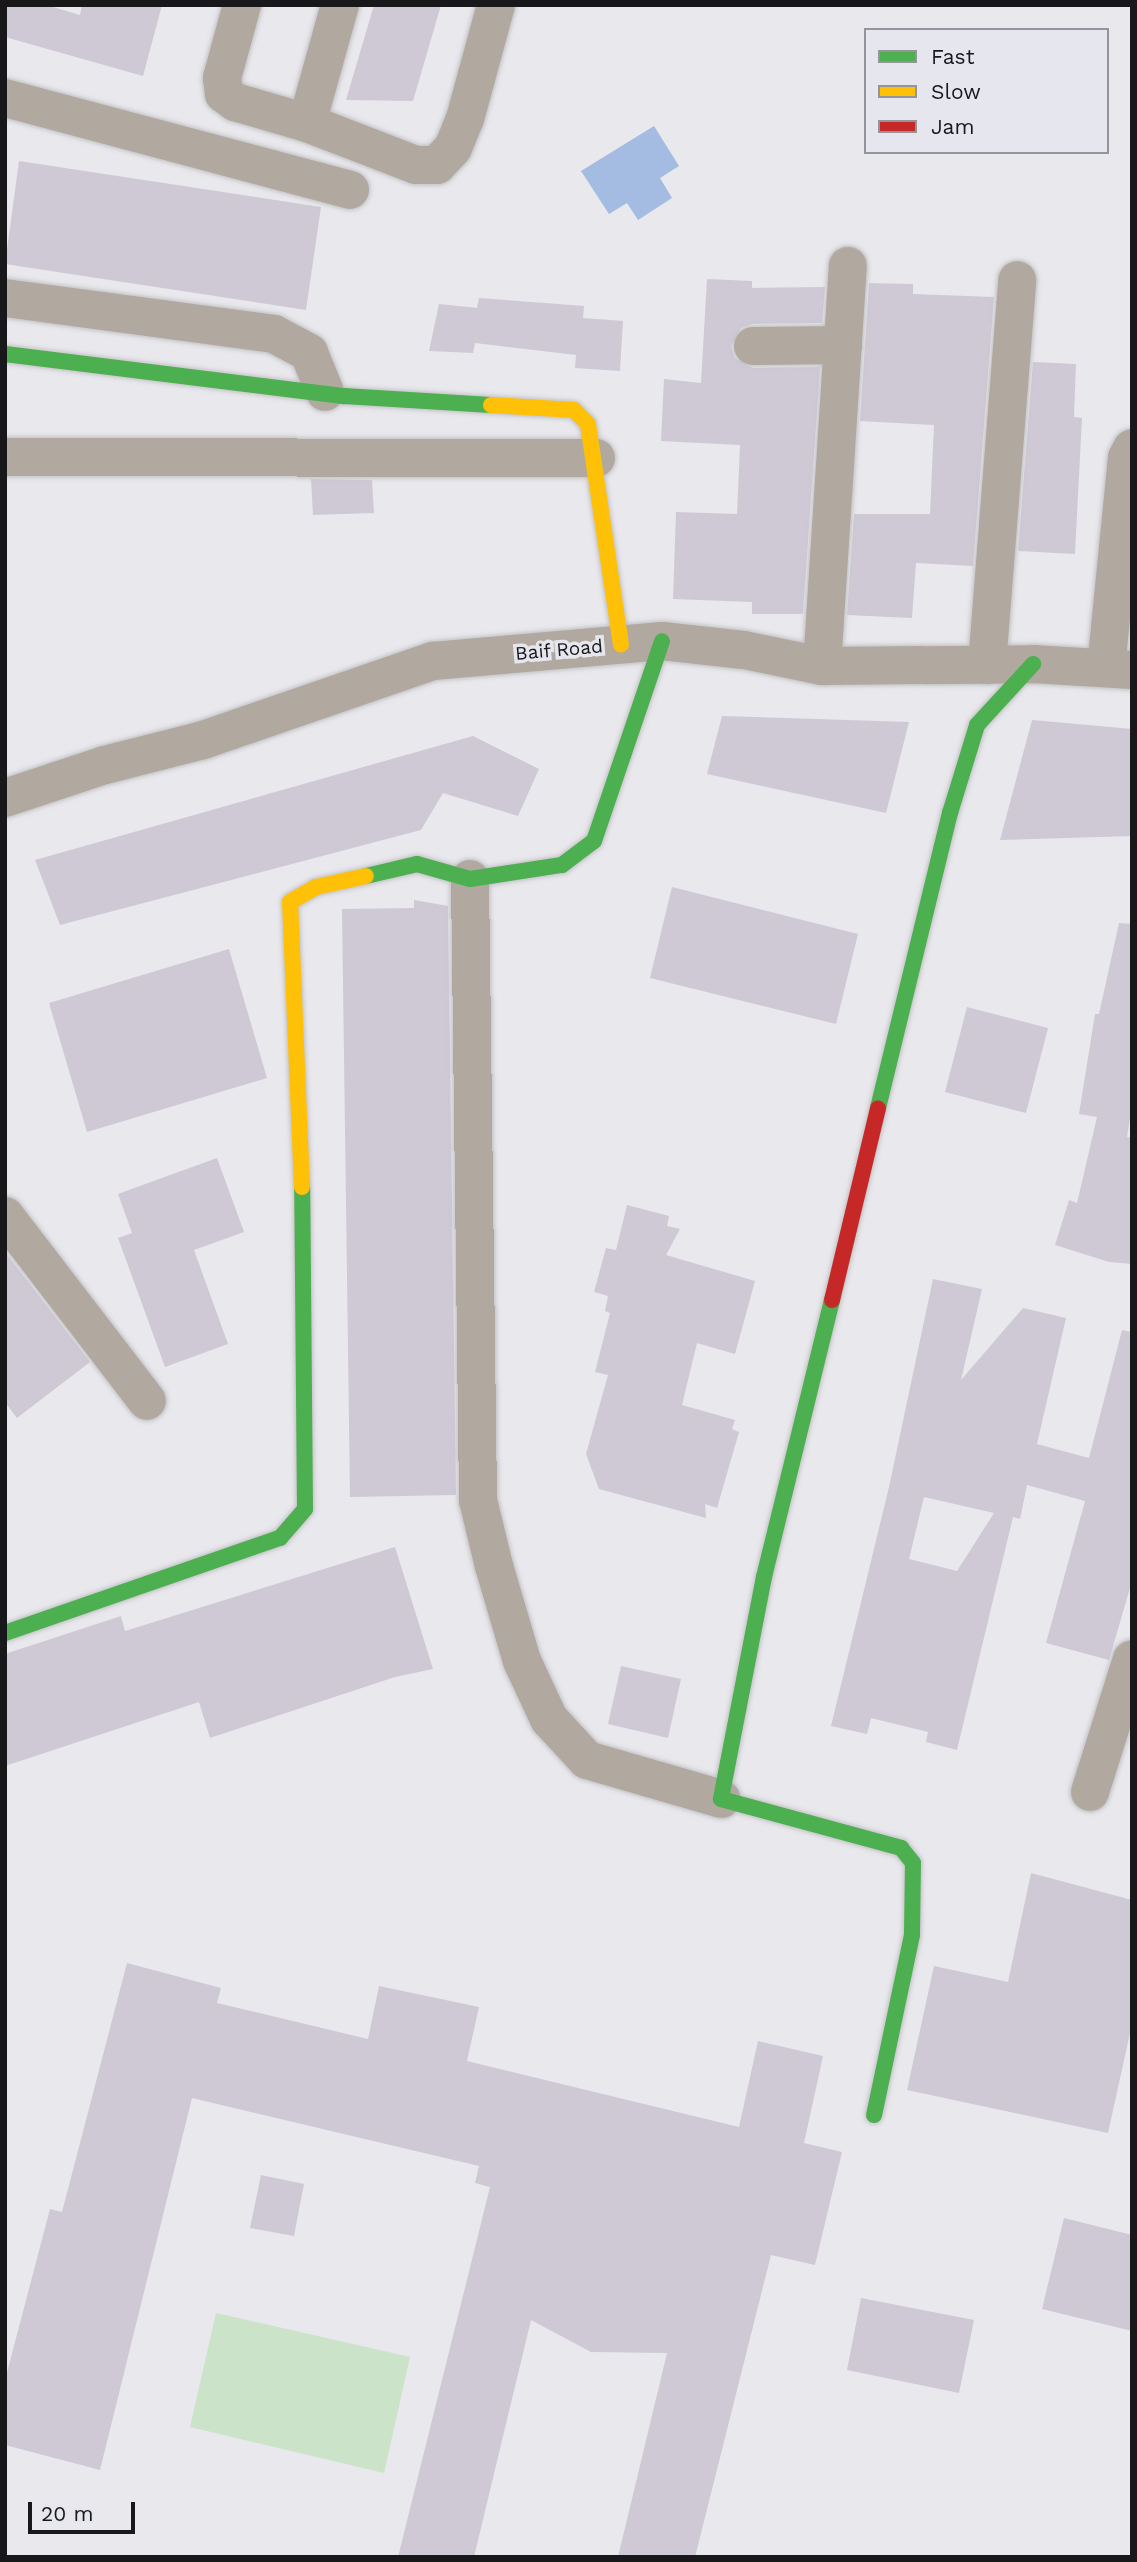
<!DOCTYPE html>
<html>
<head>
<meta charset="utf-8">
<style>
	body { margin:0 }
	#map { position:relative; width:1137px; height:2562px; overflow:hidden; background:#e8e8ed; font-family:"Work Sans",sans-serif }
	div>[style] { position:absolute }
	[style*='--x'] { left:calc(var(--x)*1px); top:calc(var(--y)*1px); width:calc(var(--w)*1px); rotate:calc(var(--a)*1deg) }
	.green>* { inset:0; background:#cbe3c8 }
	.water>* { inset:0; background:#a4bbe2 }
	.building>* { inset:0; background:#cfc9d6 }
	.roads { filter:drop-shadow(0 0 2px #c3c3c6) drop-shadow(0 0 2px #c3c3c6) }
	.street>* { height:38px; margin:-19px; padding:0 19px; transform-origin:19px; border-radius:19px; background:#b1a8a0 }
	.fast>* { height:16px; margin:-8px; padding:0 8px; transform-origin:8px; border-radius:8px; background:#4caf50 }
	.slow>* { height:16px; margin:-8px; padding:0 8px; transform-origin:8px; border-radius:8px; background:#ffc107 }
	.jam>* { height:16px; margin:-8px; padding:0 8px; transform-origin:8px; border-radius:8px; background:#c62828 }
	span { translate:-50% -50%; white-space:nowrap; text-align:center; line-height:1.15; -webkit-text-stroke:7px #e6e6ef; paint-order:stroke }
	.street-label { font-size:19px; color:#18181b }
	.frame { position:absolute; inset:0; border:7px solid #18181b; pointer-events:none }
	.legend { position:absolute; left:864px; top:28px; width:245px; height:126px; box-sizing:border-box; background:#e6e6ef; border:2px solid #94949a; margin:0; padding:9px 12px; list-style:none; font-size:21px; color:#18181b }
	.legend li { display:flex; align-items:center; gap:14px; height:35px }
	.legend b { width:35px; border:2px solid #94949a }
	.scale { position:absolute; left:28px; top:2502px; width:107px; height:32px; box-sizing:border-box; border:4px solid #18181b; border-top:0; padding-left:9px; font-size:21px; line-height:24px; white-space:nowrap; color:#18181b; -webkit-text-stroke:5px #e6e6ef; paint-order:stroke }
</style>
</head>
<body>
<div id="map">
	<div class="green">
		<div style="clip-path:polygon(216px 2313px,410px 2357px,384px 2473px,190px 2427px)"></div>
	</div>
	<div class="water">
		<div style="clip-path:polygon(654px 126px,679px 166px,660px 178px,672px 198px,638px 220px,627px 203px,609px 214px,581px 171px)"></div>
	</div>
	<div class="building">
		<div style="clip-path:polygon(5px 5px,46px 5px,80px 15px,82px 5px,162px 5px,143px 76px,5px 37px)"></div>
		<div style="clip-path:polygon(374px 5px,441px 5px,413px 101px,346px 100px)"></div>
		<div style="clip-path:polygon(19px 161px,321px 207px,306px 310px,5px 264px)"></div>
		<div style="clip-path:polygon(707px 279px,752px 281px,752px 288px,825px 287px,822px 323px,752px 324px,741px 328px,731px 346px,735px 358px,753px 368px,820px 367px,803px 614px,752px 614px,752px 602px,673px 599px,676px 512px,737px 514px,740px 445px,661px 441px,664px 379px,701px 383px)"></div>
		<div style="clip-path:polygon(869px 283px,913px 284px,913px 294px,994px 297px,973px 566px,916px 563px,912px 618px,847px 615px,854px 514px,930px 514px,934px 425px,860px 421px)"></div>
		<div style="clip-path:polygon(479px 298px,584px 306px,583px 318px,623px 321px,620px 371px,575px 368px,576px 355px,475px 343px,473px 353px,429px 351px,439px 304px,477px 308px)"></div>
		<div style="clip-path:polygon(1033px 362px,1076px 364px,1074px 417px,1082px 418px,1075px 554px,1018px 551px)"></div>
		<div style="clip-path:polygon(311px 479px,372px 480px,374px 513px,313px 515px)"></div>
		<div style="clip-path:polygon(722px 716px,909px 722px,886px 813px,707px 774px)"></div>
		<div style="clip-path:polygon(1032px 720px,1132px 729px,1132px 836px,1000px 840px)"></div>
		<div style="clip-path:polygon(473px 736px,539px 769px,518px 816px,443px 793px,421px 830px,60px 925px,35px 860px)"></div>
		<div style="clip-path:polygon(672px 887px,858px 934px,836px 1024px,650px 978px)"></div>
		<div style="clip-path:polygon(414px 900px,448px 906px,456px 1495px,350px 1497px,342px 909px,414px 908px)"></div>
		<div style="clip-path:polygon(1119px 923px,1132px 924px,1132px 1106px,1127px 1137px,1132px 1138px,1132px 1264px,1109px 1262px,1055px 1245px,1069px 1200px,1077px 1203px,1097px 1117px,1079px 1114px,1095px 1014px,1099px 1014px)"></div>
		<div style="clip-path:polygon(229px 949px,267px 1078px,87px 1132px,49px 1003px)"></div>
		<div style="clip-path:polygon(967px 1007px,1048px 1028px,1026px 1113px,945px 1092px)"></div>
		<div style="clip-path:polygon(217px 1158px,244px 1232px,194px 1250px,228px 1344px,165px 1367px,118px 1238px,132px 1233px,118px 1194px)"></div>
		<div style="clip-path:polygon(627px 1205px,669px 1216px,667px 1226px,680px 1229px,666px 1255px,755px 1281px,735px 1354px,697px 1343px,682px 1405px,735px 1420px,732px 1429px,739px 1432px,717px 1508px,705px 1504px,706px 1518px,599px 1489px,586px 1454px,608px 1375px,595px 1372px,610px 1313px,605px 1311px,608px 1296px,594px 1292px,606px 1248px,616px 1250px)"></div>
		<div style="clip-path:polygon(5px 1252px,90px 1362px,17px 1418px,5px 1402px)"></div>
		<div style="clip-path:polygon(evenodd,933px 1279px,982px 1289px,961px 1380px,1023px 1308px,1066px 1318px,1037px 1444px,1089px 1458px,1122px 1330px,1132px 1332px,1132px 1581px,1109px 1660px,1046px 1643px,1085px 1501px,1027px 1485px,1020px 1519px,1013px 1517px,957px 1750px,926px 1742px,928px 1732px,871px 1718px,867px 1734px,831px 1726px,889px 1487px,933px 1279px,924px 1497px,994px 1513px,957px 1571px,909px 1559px,924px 1497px)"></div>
		<div style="clip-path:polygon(395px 1547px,433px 1669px,395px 1677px,210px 1738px,199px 1702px,5px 1766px,5px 1654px,121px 1616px,125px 1631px)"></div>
		<div style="clip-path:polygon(621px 1666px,681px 1679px,668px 1738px,608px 1724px)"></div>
		<div style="clip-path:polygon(1031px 1873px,1132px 1900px,1132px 2024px,1108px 2133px,907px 2090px,934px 1966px,1008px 1982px)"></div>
		<div style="clip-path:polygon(127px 1963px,221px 1988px,217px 2003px,368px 2039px,379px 1986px,479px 2007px,467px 2061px,739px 2127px,758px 2041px,823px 2056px,804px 2143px,842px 2152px,815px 2265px,771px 2255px,695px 2557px,618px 2557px,667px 2353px,591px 2352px,531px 2320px,474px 2557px,398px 2557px,490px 2187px,475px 2183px,479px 2166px,192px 2098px,100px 2470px,5px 2445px,5px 2380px,50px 2209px,62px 2212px)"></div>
		<div style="clip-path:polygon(261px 2175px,304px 2184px,294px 2236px,250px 2228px)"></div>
		<div style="clip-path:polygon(1064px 2218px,1132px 2235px,1132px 2331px,1042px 2309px)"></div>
		<div style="clip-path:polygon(861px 2298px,974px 2320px,959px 2393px,847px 2370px)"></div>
	</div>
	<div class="roads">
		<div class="street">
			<div style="--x:242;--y:5;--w:76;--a:105.3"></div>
			<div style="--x:222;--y:78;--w:16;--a:83"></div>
			<div style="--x:224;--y:94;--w:14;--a:36"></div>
			<div style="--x:235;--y:102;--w:75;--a:16.3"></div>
			<div style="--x:307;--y:123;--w:117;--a:21.1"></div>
			<div style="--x:416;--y:165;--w:21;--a:0"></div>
			<div style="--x:437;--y:165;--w:23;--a:-47"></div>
			<div style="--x:453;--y:148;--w:31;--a:-68"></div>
			<div style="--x:465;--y:119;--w:118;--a:-74.8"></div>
			<div style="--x:5;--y:98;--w:357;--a:14.9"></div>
			<div style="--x:307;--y:123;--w:123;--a:-74.4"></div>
			<div style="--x:5;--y:298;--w:271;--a:7.6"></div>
			<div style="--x:274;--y:334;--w:40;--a:28"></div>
			<div style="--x:309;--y:353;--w:42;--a:67.7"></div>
			<div style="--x:753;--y:346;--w:90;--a:-0.6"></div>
			<div style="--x:5;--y:457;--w:591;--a:0.1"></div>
			<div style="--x:987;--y:665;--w:386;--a:-85.5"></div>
			<div style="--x:822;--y:666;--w:401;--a:-86.3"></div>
			<div style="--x:1106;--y:668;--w:211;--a:-84.3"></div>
			<div style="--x:1127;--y:458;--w:11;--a:-63"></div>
			<div style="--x:5;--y:798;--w:105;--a:-18.3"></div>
			<div style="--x:105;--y:765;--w:101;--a:-14.3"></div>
			<div style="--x:203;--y:740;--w:243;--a:-19"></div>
			<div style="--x:433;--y:661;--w:230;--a:-5"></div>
			<div style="--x:662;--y:641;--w:82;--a:6.3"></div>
			<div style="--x:744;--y:650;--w:80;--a:11.6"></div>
			<div style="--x:822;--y:666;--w:211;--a:-0.5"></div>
			<div style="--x:1033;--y:664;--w:99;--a:3.5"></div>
			<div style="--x:470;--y:879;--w:621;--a:89.26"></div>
			<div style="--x:478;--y:1500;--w:68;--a:76.4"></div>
			<div style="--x:494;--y:1566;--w:99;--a:73.6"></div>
			<div style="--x:522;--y:1661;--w:64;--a:65"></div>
			<div style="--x:549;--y:1719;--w:56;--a:47.2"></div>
			<div style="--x:587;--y:1760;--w:140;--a:16.2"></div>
			<div style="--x:5;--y:1216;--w:233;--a:52.5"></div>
			<div style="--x:1090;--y:1792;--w:139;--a:-72.5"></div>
		</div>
		<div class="fast">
			<div style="--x:5;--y:354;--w:342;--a:7.1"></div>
			<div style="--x:344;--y:396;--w:147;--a:3.5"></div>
			<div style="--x:366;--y:876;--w:52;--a:-13.2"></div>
			<div style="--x:417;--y:864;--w:55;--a:15.8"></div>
			<div style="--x:470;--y:879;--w:93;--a:-8.7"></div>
			<div style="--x:562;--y:865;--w:40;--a:-37"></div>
			<div style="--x:594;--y:841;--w:211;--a:-71.2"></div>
			<div style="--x:878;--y:1108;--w:304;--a:-76.3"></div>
			<div style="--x:950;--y:813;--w:92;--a:-72.9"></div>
			<div style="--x:977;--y:725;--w:83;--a:-47.4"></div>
			<div style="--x:832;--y:1300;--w:285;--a:103.8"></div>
			<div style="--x:764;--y:1577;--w:226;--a:101"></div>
			<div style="--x:721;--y:1799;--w:187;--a:15.2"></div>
			<div style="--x:901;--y:1848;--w:19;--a:51"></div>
			<div style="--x:913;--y:1863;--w:72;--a:90.8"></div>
			<div style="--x:912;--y:1935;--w:184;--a:101.9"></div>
			<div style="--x:5;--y:1633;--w:291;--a:-19.1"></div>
			<div style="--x:280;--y:1538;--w:38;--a:-49"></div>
			<div style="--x:305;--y:1509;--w:322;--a:-90.5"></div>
		</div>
		<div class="slow">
			<div style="--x:491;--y:405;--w:83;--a:3.4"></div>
			<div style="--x:574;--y:410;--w:20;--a:45"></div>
			<div style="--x:588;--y:424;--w:223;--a:81.5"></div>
			<div style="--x:302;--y:1187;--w:285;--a:-92.4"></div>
			<div style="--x:290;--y:902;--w:30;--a:-30"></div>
			<div style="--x:316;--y:887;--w:51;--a:-12.4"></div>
		</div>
		<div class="jam">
			<div style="--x:832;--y:1300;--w:197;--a:-76.5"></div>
		</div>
	</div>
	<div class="street-label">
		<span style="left:559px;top:650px;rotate:-5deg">Baif Road</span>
	</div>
	<div class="frame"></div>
	<ul class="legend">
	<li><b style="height:9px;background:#4caf50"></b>Fast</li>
	<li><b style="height:9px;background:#ffc107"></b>Slow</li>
	<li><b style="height:9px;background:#c62828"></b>Jam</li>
	</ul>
	<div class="scale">20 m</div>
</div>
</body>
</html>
